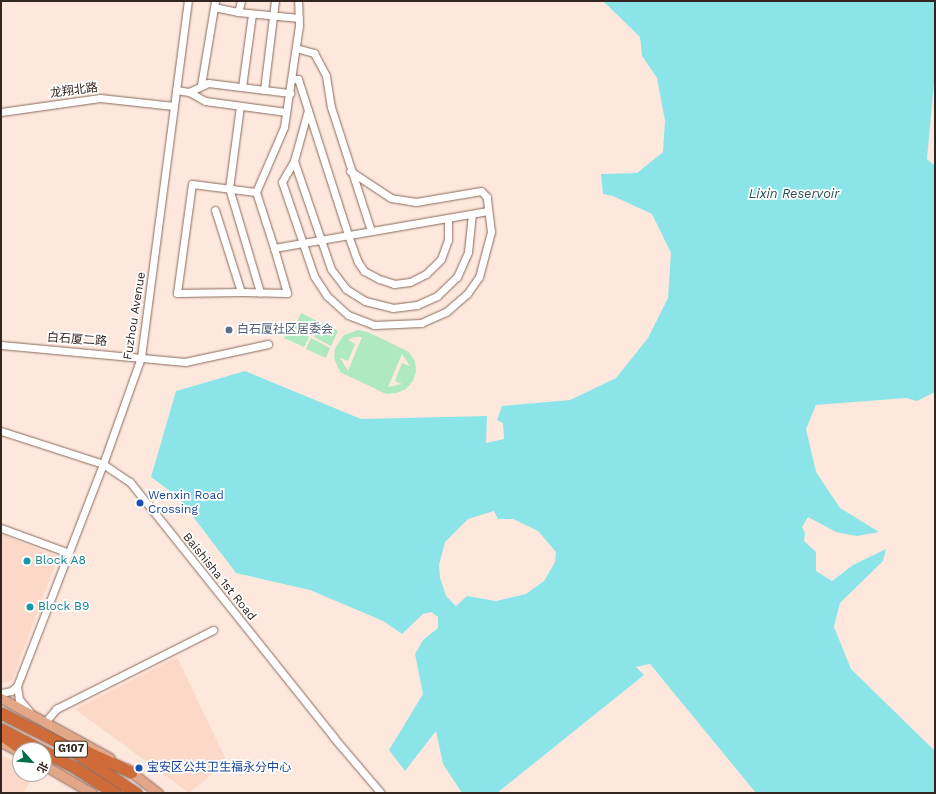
<!DOCTYPE html>
<html>
<head>
<meta charset="utf-8">
<style>
	body { margin:0 }
	#map { position:relative; width:936px; height:794px; overflow:hidden; background:#fee8de; font-family:"Work Sans","Noto Sans SC",sans-serif }
	div>[style] { position:absolute }
	[style*='--x'] { left:calc(var(--x)*1px); top:calc(var(--y)*1px); width:calc(var(--w)*1px); rotate:calc(var(--a)*1deg) }
	.built>* { inset:0; background:#fcd8c8 }
	.green>* { inset:0; background:#afe9c0 }
	.water>* { inset:0; background:#8be5e8 }
	.roads { filter:drop-shadow(0 0 1px #8a6a5b) drop-shadow(0 0 1px #8a6a5b) }
	.minor>* { height:7px; margin:-3.5px; padding:0 3.5px; transform-origin:3.5px; border-radius:3.5px; background:#fff }
	.major>* { height:9px; margin:-4.5px; padding:0 4.5px; transform-origin:4.5px; border-radius:4.5px; background:#e2a688 }
	.highway>* { height:11px; margin:-5.5px; padding:0 5.5px; transform-origin:5.5px; border-radius:5.5px; background:#ce6b39 }
	.dots>* { width:11px; height:11px; translate:-50% -50%; box-sizing:border-box; border:2px solid #fff; border-radius:50% }
	span { translate:-50% -50%; white-space:nowrap; text-align:center; line-height:1.15; -webkit-text-stroke:3.5px #fff; paint-order:stroke }
	.shield-label span { padding:1px 3px; background:#fff; border:1px solid; border-radius:3px; -webkit-text-stroke-width:0 }
	.shield-label { font-size:11px; color:#33251f; font-weight:700 }
	.street-label { font-size:12px; color:#33251f }
	.service-label { font-size:12px; color:#4e5e75 }
	.left { translate:0 -50%; text-align:left }
	.transit-label { font-size:12px; color:#164399 }
	.culture-label { font-size:12px; color:#0d838f }
	.water-label { font-size:13px; color:#275152; font-style:italic }
	.frame { position:absolute; inset:0; border:2px solid #33251f; pointer-events:none }
	.north { position:absolute; left:12px; top:742px; width:40px; height:40px; box-sizing:border-box; background:#fff; border:1px solid #ada8a5; border-radius:50%; rotate:117deg; font-size:11px; font-weight:700; line-height:16px; text-align:center; color:#33251f }
	.north::after { content:''; display:block; margin:auto; width:14px; height:18px; background:#006e47; clip-path:polygon(50% 0,100% 100%,50% 72%,0 100%) }
</style>
</head>
<body>
<div id="map">
	<div class="built">
		<div style="clip-path:polygon(1px 534px,58px 557px,12px 681px,1px 683px)"></div>
		<div style="clip-path:polygon(177px 657px,227px 762px,189px 793px,75px 709px)"></div>
		<div style="clip-path:polygon(1px 755px,20px 765px,20px 774px,33px 774px,24px 793px,1px 793px)"></div>
	</div>
	<div class="green">
		<div style="clip-path:polygon(301px 313px,319px 322px,312px 336px,294px 328px)"></div>
		<div style="clip-path:polygon(321px 323px,338px 331px,331px 346px,314px 337px)"></div>
		<div style="clip-path:polygon(289px 328px,309px 337px,304px 347px,284px 338px)"></div>
		<div style="clip-path:polygon(evenodd,358px 330px,368px 332px,409px 352px,415px 361px,416px 371px,413px 381px,406px 389px,397px 393px,386px 394px,340px 372px,334px 358px,335px 348px,344px 335px,358px 330px,354px 337px,362px 337px,348px 371px,340px 358px,348px 361px,355px 344px,348px 340px,354px 337px,358px 330px,402px 354px,410px 366px,402px 363px,395px 381px,402px 384px,388px 387px,402px 354px)"></div>
		<div style="clip-path:polygon(311px 338px,330px 348px,326px 358px,306px 349px)"></div>
	</div>
	<div class="water">
		<div style="clip-path:polygon(evenodd,603px 1px,935px 1px,935px 72px,927px 159px,935px 166px,935px 392px,917px 401px,906px 398px,816px 405px,806px 429px,816px 472px,840px 508px,879px 532px,857px 536px,836px 532px,808px 517px,802px 527px,805px 533px,804px 541px,816px 552px,816px 571px,832px 581px,853px 565px,886px 549px,883px 561px,840px 603px,834px 627px,851px 669px,935px 751px,935px 793px,756px 793px,650px 664px,636px 667px,644px 675px,497px 793px,462px 793px,443px 764px,436px 731px,405px 771px,389px 750px,423px 694px,415px 654px,423px 640px,438px 628px,438px 617px,431px 612px,423px 614px,402px 634px,383px 621px,310px 590px,236px 573px,178px 497px,151px 477px,176px 391px,245px 371px,361px 419px,487px 416px,486px 443px,504px 439px,503px 423px,497px 420px,502px 406px,570px 400px,616px 378px,648px 338px,668px 298px,671px 253px,652px 214px,613px 196px,603px 194px,601px 174px,637px 173px,663px 152px,665px 121px,657px 78px,642px 56px,640px 37px,603px 1px,494px 511px,498px 519px,513px 519px,538px 531px,556px 552px,555px 562px,544px 581px,526px 594px,496px 601px,467px 596px,456px 606px,446px 596px,440px 578px,439px 565px,445px 542px,468px 519px,494px 511px)"></div>
	</div>
	<div class="roads">
		<div class="minor">
			<div style="--x:241;--y:1;--w:11;--a:105"></div>
			<div style="--x:238;--y:12;--w:61;--a:5.6"></div>
			<div style="--x:214;--y:7;--w:25;--a:12"></div>
			<div style="--x:296;--y:48;--w:19;--a:16"></div>
			<div style="--x:314;--y:53;--w:26;--a:62"></div>
			<div style="--x:326;--y:76;--w:31;--a:81"></div>
			<div style="--x:331;--y:107;--w:130;--a:72.1"></div>
			<div style="--x:292;--y:79;--w:6;--a:0"></div>
			<div style="--x:298;--y:79;--w:164;--a:72.2"></div>
			<div style="--x:348;--y:235;--w:29;--a:70"></div>
			<div style="--x:358;--y:262;--w:11;--a:56"></div>
			<div style="--x:364;--y:271;--w:17;--a:28"></div>
			<div style="--x:379;--y:279;--w:16;--a:18"></div>
			<div style="--x:394;--y:284;--w:16;--a:-7"></div>
			<div style="--x:410;--y:282;--w:18;--a:-27"></div>
			<div style="--x:426;--y:274;--w:21;--a:-45"></div>
			<div style="--x:441;--y:259;--w:20;--a:-70"></div>
			<div style="--x:448;--y:240;--w:22;--a:-90"></div>
			<div style="--x:201;--y:85;--w:85;--a:-80.5"></div>
			<div style="--x:242;--y:87;--w:74;--a:-82.2"></div>
			<div style="--x:176;--y:90;--w:13;--a:9"></div>
			<div style="--x:189;--y:92;--w:21;--a:-25"></div>
			<div style="--x:208;--y:83;--w:83;--a:7"></div>
			<div style="--x:264;--y:90;--w:90;--a:-83"></div>
			<div style="--x:189;--y:92;--w:18;--a:29"></div>
			<div style="--x:205;--y:101;--w:82;--a:7.7"></div>
			<div style="--x:240;--y:106;--w:83;--a:97.6"></div>
			<div style="--x:229;--y:188;--w:109;--a:73.4"></div>
			<div style="--x:308;--y:110;--w:53;--a:105.4"></div>
			<div style="--x:294;--y:161;--w:24;--a:120"></div>
			<div style="--x:282;--y:182;--w:99;--a:71.2"></div>
			<div style="--x:314;--y:276;--w:24;--a:57"></div>
			<div style="--x:327;--y:296;--w:28;--a:42"></div>
			<div style="--x:348;--y:315;--w:28;--a:21"></div>
			<div style="--x:374;--y:325;--w:47;--a:-2.4"></div>
			<div style="--x:421;--y:323;--w:27;--a:-24"></div>
			<div style="--x:446;--y:312;--w:28;--a:-41"></div>
			<div style="--x:467;--y:294;--w:21;--a:-55"></div>
			<div style="--x:479;--y:277;--w:47;--a:-75.1"></div>
			<div style="--x:491;--y:232;--w:35;--a:-97"></div>
			<div style="--x:487;--y:197;--w:8;--a:-135"></div>
			<div style="--x:481;--y:191;--w:66;--a:170.4"></div>
			<div style="--x:416;--y:202;--w:25;--a:-171"></div>
			<div style="--x:391;--y:198;--w:49;--a:-146.6"></div>
			<div style="--x:1;--y:112;--w:100;--a:-8"></div>
			<div style="--x:100;--y:98;--w:74;--a:6.2"></div>
			<div style="--x:294;--y:161;--w:114;--a:71.1"></div>
			<div style="--x:331;--y:269;--w:25;--a:53"></div>
			<div style="--x:346;--y:289;--w:22;--a:32"></div>
			<div style="--x:365;--y:301;--w:29;--a:14"></div>
			<div style="--x:393;--y:308;--w:24;--a:-7"></div>
			<div style="--x:417;--y:305;--w:22;--a:-24"></div>
			<div style="--x:437;--y:296;--w:28;--a:-44"></div>
			<div style="--x:457;--y:277;--w:27;--a:-66"></div>
			<div style="--x:468;--y:252;--w:38;--a:-84"></div>
			<div style="--x:256;--y:192;--w:71;--a:-66.7"></div>
			<div style="--x:284;--y:127;--w:103;--a:-81.6"></div>
			<div style="--x:299;--y:25;--w:24;--a:-92"></div>
			<div style="--x:215;--y:210;--w:86;--a:72.4"></div>
			<div style="--x:241;--y:292;--w:64;--a:179.1"></div>
			<div style="--x:177;--y:293;--w:110;--a:-82.2"></div>
			<div style="--x:192;--y:184;--w:64;--a:7.1"></div>
			<div style="--x:256;--y:192;--w:59;--a:72.2"></div>
			<div style="--x:274;--y:248;--w:217;--a:-9.8"></div>
			<div style="--x:241;--y:292;--w:46;--a:1.2"></div>
			<div style="--x:287;--y:293;--w:47;--a:-106.1"></div>
			<div style="--x:1;--y:345;--w:185;--a:5.3"></div>
			<div style="--x:185;--y:362;--w:85;--a:-12.2"></div>
			<div style="--x:1;--y:431;--w:107;--a:17.9"></div>
			<div style="--x:103;--y:464;--w:32;--a:34"></div>
			<div style="--x:130;--y:482;--w:327;--a:51.4"></div>
			<div style="--x:334;--y:738;--w:72;--a:49.5"></div>
			<div style="--x:1;--y:528;--w:72;--a:20.2"></div>
			<div style="--x:1;--y:693;--w:10;--a:-11"></div>
			<div style="--x:11;--y:691;--w:8;--a:-40"></div>
			<div style="--x:29;--y:711;--w:16;--a:-130"></div>
			<div style="--x:19;--y:699;--w:13;--a:-99"></div>
			<div style="--x:17;--y:686;--w:238;--a:-68.8"></div>
			<div style="--x:103;--y:464;--w:114;--a:-70.4"></div>
			<div style="--x:141;--y:357;--w:359;--a:-82.5"></div>
			<div style="--x:46;--y:721;--w:16;--a:-50"></div>
			<div style="--x:56;--y:709;--w:176;--a:-26.7"></div>
		</div>
		<div class="major">
			<div style="--x:1;--y:698;--w:124;--a:28.8"></div>
			<div style="--x:1;--y:742;--w:19;--a:28"></div>
			<div style="--x:44;--y:765;--w:56;--a:30.3"></div>
			<div style="--x:126;--y:768;--w:41;--a:38"></div>
		</div>
		<div class="highway">
			<div style="--x:1;--y:713;--w:71;--a:26.9"></div>
			<div style="--x:64;--y:745;--w:87;--a:33.7"></div>
			<div style="--x:1;--y:729;--w:82;--a:27.5"></div>
			<div style="--x:74;--y:767;--w:49;--a:32.4"></div>
			<div style="--x:3;--y:736;--w:24;--a:35"></div>
			<div style="--x:77;--y:747;--w:60;--a:24.8"></div>
		</div>
	</div>
	<div class="dots">
		<div style="left:229px;top:330px;background:#5c6f8a"></div>
		<div style="left:140px;top:503px;background:#1a4fb4"></div>
		<div style="left:27px;top:561px;background:#0f9aa8"></div>
		<div style="left:30px;top:607px;background:#0f9aa8"></div>
		<div style="left:139px;top:768px;background:#1a4fb4"></div>
	</div>
	<div class="shield-label">
		<span style="left:71px;top:749px">G107</span>
	</div>
	<div class="street-label">
		<span style="left:74px;top:91px;rotate:-7deg">龙翔北路</span>
		<span style="left:135px;top:316px;rotate:-81deg">Fuzhou Avenue</span>
		<span style="left:77px;top:340px;rotate:4deg">白石厦二路</span>
		<span style="left:219px;top:577px;rotate:51deg">Baishisha 1st Road</span>
	</div>
	<div class="service-label">
		<span class="left" style="left:237px;top:330px">白石厦社区居委会</span>
	</div>
	<div class="transit-label">
		<span class="left" style="left:148px;top:503px">Wenxin Road<br>Crossing</span>
		<span class="left" style="left:147px;top:768px">宝安区公共卫生福永分中心</span>
	</div>
	<div class="culture-label">
		<span class="left" style="left:35px;top:561px">Block A8</span>
		<span class="left" style="left:38px;top:607px">Block B9</span>
	</div>
	<div class="water-label">
		<span style="left:794px;top:194px">Lixin Reservoir</span>
	</div>
	<div class="frame"></div>
	<div class="north">北</div>
</div>
</body>
</html>
